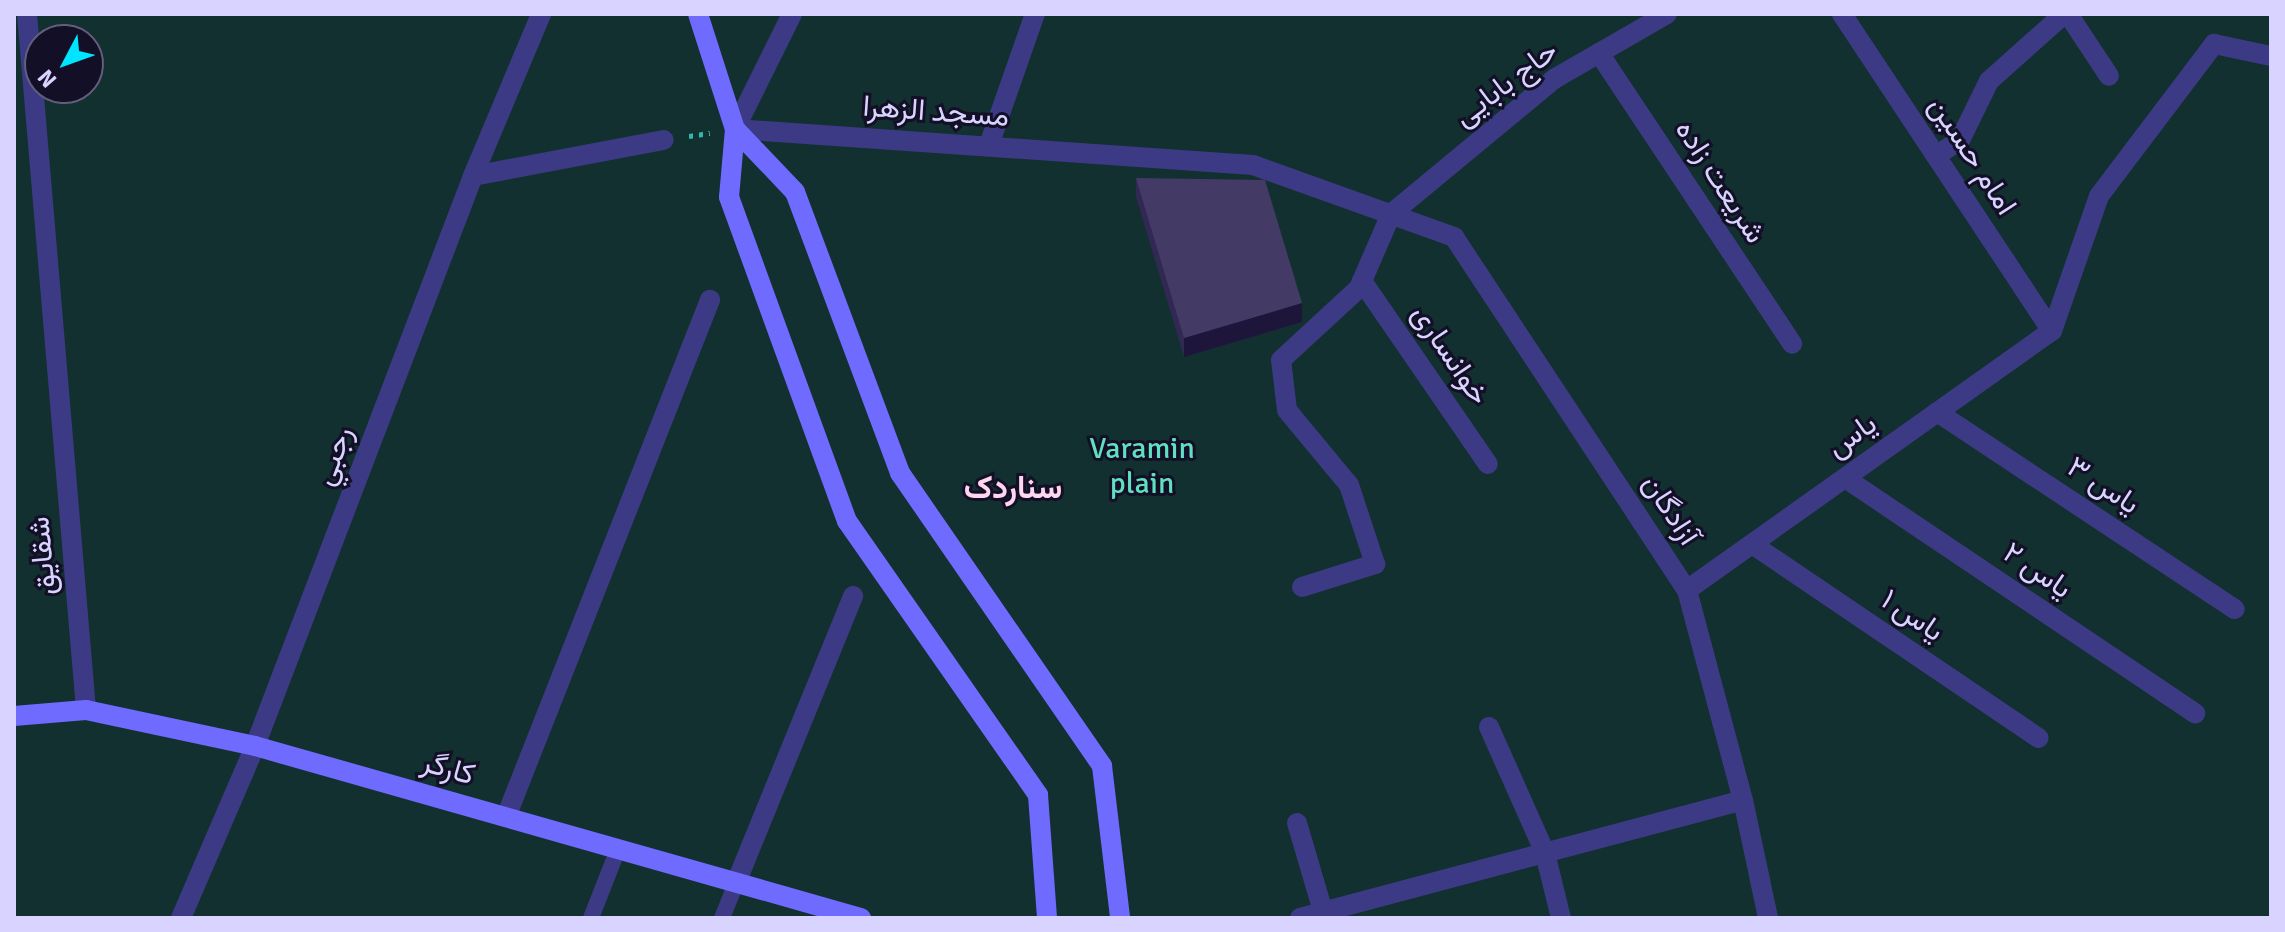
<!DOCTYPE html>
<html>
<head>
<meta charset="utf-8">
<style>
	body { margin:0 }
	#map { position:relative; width:2285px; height:932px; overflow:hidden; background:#130f26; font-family:Signika,Vazirmatn,sans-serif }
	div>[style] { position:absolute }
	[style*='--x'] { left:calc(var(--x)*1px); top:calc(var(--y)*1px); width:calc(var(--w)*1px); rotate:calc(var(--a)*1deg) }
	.green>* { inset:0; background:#12302f }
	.path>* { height:5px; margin-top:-2.5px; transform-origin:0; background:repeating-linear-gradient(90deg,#2fb8b0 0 4px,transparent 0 10px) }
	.service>* { height:16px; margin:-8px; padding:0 8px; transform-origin:8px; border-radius:8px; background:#3d3a85 }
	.minor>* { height:20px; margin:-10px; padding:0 10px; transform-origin:10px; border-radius:10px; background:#3d3a85 }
	.secondary>* { height:20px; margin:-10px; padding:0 10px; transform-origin:10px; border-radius:10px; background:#6f6bff }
	.wall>* { inset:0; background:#312854 }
	.shaded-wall>* { inset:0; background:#1d163a }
	.building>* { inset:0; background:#433a66 }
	span { translate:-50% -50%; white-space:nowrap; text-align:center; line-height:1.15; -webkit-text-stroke:6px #130f26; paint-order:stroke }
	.street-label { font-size:30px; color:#d9d4ff }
	.park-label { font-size:30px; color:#5fe0c0 }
	.neighbourhood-label { font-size:32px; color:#ffd6f0; font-weight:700 }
	.frame { position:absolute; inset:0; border:16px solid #d9d4ff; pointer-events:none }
	.north { position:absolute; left:24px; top:24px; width:80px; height:80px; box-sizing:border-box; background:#130f26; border:2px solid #625e7d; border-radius:50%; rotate:229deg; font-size:22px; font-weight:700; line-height:32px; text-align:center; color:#d9d4ff }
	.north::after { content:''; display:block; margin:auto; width:28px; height:36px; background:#00e5ff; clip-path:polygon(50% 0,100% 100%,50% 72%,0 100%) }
</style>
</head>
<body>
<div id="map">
	<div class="green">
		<div style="clip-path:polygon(evenodd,14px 14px,2271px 14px,2271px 918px,14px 918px,14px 14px,40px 40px,88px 40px,88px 88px,40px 88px,40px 40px)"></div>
	</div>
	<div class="path">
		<div style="--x:689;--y:136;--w:21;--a:-8"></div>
	</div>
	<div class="service">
		<div style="--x:591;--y:918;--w:74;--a:-68.6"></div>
		<div style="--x:722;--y:918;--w:38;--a:-68"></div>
	</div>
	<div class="minor">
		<div style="--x:27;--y:14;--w:698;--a:85.15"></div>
		<div style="--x:792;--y:14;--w:128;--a:116.4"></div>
		<div style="--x:735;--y:129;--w:519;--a:3.98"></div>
		<div style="--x:1253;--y:165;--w:214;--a:19.7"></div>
		<div style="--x:1454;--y:237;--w:423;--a:56.6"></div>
		<div style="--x:1687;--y:590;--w:217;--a:75.1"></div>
		<div style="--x:1743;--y:800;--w:121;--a:78"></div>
		<div style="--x:1842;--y:14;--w:380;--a:56.5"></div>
		<div style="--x:2068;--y:14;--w:74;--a:56.5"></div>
		<div style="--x:1599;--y:53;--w:349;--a:56.4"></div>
		<div style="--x:989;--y:145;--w:139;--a:-70.7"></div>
		<div style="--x:1936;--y:156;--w:29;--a:-34"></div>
		<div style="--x:1960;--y:140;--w:66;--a:-63.8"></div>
		<div style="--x:1989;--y:81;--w:101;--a:-41.8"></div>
		<div style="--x:473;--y:176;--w:194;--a:-10.7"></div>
		<div style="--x:1362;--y:281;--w:222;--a:55.5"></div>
		<div style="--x:2052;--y:331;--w:143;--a:-70.8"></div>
		<div style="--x:2099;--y:196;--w:191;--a:-52.9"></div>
		<div style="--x:2214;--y:44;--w:58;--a:11.9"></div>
		<div style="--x:1937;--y:412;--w:357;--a:33.5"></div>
		<div style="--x:1845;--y:478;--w:422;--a:33.9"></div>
		<div style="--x:1752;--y:544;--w:346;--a:34.1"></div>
		<div style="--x:1302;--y:587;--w:77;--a:-17.5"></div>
		<div style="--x:1375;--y:564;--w:83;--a:-108.2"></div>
		<div style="--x:1349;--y:485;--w:97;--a:-129.6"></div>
		<div style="--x:1287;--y:410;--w:50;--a:-96.8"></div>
		<div style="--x:1281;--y:360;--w:106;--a:-42.7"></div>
		<div style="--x:1359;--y:288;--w:81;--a:-66.6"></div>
		<div style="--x:1391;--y:214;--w:212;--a:-39.6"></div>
		<div style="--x:1554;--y:79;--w:130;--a:-29.9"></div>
		<div style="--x:1687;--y:590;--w:448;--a:-35.4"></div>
		<div style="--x:1489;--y:727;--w:138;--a:66"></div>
		<div style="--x:1545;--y:853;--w:67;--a:76.2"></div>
		<div style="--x:506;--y:817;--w:556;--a:-68.47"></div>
		<div style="--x:1297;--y:823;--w:99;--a:73.6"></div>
		<div style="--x:736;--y:883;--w:310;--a:-67.8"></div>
		<div style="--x:181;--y:918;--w:187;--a:-66.7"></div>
		<div style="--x:255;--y:746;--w:610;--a:-69.07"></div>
		<div style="--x:473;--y:176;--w:176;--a:-67.2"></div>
		<div style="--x:1300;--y:918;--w:458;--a:-14.9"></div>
	</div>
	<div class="secondary">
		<div style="--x:698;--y:14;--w:121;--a:72.2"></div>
		<div style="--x:735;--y:129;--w:68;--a:95"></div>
		<div style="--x:729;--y:197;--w:345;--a:70"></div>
		<div style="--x:847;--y:521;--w:334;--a:55.1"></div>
		<div style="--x:1038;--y:795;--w:123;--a:85.8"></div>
		<div style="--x:735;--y:129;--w:87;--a:46.4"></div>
		<div style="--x:795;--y:192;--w:300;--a:69.5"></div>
		<div style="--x:900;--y:473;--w:356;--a:55.4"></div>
		<div style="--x:1102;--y:766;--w:153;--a:83.2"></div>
		<div style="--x:14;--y:716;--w:72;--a:-4.8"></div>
		<div style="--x:86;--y:710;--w:173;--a:12"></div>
		<div style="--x:255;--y:746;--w:630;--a:15.85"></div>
	</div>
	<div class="wall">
		<div style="clip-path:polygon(1136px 178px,1302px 322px,1184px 357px,1136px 197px)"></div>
	</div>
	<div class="shaded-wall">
		<div style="clip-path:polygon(1302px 303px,1302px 322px,1184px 357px,1184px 338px)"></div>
	</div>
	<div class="building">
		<div style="clip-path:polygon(1136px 178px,1265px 180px,1302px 303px,1184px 338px)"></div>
	</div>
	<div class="street-label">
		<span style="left:1506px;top:84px;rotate:-37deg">حاج بابایی</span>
		<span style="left:936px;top:112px;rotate:4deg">مسجد الزهرا</span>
		<span style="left:1972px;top:156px;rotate:57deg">امام حسین</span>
		<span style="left:1720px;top:182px;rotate:57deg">شریعت زاده</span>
		<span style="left:1450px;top:355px;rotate:56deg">خوانساری</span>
		<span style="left:1852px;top:436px;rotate:-35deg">یاس</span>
		<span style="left:334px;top:456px;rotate:-69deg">رجبي</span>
		<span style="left:2103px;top:486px;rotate:33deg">یاس ۳</span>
		<span style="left:1670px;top:510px;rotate:57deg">آزادگان</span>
		<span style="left:43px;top:556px;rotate:-95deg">شقايق</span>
		<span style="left:2037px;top:571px;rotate:34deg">یاس ۲</span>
		<span style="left:1912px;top:616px;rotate:34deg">یاس ۱</span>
		<span style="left:448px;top:769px;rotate:16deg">کارگر</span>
	</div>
	<div class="park-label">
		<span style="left:1142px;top:466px">Varamin<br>plain</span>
	</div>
	<div class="neighbourhood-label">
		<span style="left:1013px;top:488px">سناردک</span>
	</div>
	<div class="frame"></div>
	<div class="north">N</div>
</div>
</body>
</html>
